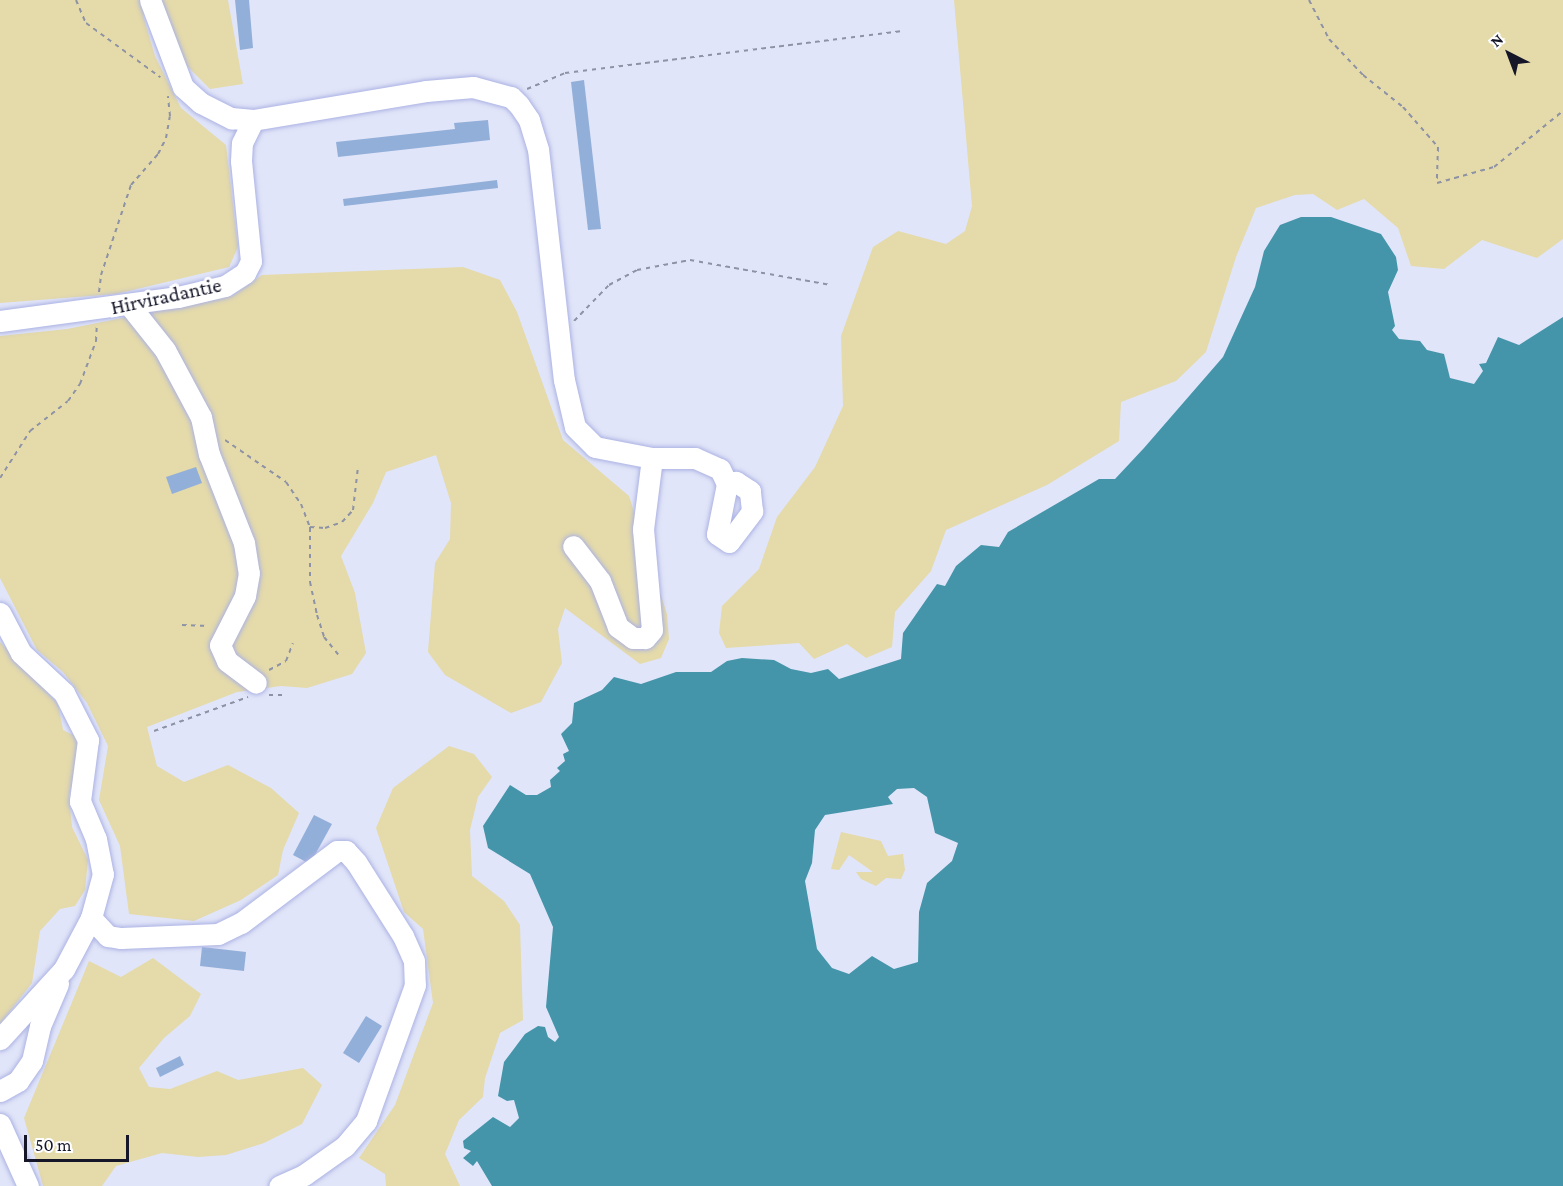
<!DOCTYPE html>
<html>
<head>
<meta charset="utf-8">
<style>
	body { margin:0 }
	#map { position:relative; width:1563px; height:1186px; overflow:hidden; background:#e1e5f9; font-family:"Crimson Pro",serif }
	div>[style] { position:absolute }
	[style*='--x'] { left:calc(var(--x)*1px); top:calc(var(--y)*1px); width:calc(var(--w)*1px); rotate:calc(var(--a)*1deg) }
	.green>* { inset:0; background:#e4daaa }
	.water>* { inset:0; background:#4595aa }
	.building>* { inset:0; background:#92afd9 }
	.path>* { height:2px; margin-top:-1px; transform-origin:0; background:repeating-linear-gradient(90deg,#8e92a5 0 4.5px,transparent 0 9px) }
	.roads { filter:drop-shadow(0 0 2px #abb2e3) drop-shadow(0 0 2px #abb2e3) }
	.minor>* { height:21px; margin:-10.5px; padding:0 10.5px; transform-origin:10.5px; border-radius:10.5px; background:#fff }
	span { translate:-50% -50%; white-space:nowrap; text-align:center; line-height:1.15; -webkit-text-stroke:6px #fff; paint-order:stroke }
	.street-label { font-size:21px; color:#151729 }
	.north { position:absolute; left:1479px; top:24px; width:60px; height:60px; -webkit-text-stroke:4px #fff; paint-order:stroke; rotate:318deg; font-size:16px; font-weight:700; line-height:24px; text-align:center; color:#151729 }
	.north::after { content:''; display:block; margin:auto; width:21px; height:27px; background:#151729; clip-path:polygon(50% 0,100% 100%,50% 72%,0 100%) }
	.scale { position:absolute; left:24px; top:1135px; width:105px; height:27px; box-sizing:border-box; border:3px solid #151729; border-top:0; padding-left:8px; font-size:18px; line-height:21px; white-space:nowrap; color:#151729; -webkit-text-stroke:4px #fff; paint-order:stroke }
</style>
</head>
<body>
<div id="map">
	<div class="green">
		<div style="clip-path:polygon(0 0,228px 0,243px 84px,210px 89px,187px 66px,162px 15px,143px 15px,155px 56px,181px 108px,226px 145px,238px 247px,229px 267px,116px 294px,0 303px)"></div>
		<div style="clip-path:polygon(954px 0,1563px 0,1563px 239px,1537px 258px,1482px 240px,1444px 269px,1411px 266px,1398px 228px,1364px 199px,1337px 210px,1313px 194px,1295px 195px,1256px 208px,1236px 257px,1206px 352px,1176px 381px,1121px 402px,1119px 441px,1047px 485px,946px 530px,931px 571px,895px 612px,892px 647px,866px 658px,847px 644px,814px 659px,799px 643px,726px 648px,719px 633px,722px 606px,759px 569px,777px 517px,815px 467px,843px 406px,841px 336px,873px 247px,898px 231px,946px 244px,965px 231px,972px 206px)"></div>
		<div style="clip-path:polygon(463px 267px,500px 280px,517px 312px,563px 440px,629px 496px,667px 614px,669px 639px,661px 658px,640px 664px,565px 608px,558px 629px,562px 663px,541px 702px,511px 713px,445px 675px,428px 652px,435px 563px,450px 539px,451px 503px,436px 455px,386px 472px,373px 503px,341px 556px,355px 593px,366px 653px,352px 674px,307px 688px,281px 686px,237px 692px,147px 727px,157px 766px,184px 782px,228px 765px,271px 788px,299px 813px,283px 850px,278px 875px,241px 900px,194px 921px,129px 914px,120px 846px,99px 800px,108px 746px,87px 703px,63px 672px,37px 650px,0 578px,0 336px,67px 329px,232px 296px,262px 275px)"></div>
		<div style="clip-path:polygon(0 642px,58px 704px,63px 730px,75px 736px,80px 752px,69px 796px,72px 827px,88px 860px,85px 890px,75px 906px,60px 909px,40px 931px,32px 983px,0 1024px)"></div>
		<div style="clip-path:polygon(449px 746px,474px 754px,492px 777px,478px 797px,470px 830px,472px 876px,504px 901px,520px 925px,523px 1020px,500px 1033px,485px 1078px,483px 1097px,459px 1120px,445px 1154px,460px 1186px,386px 1186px,385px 1174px,359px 1158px,395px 1105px,433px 1003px,423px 929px,404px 912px,376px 828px,393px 788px)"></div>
		<div style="clip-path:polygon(841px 832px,881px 841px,888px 856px,903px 854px,905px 870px,901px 879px,886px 878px,876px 886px,861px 879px,856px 872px,873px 872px,849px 855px,839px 870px,831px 869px)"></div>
		<div style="clip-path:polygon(153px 958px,201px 994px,190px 1016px,164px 1038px,139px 1068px,149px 1087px,170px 1089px,217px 1071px,238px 1080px,303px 1068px,322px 1085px,302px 1124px,264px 1143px,226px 1155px,198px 1157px,162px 1153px,116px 1166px,102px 1186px,43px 1186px,24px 1118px,89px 961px,121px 977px)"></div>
	</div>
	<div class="water">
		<div style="clip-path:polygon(evenodd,1301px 217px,1331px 217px,1381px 234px,1396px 257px,1398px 270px,1388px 292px,1395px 326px,1392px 330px,1399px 339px,1420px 341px,1427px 350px,1444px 354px,1450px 378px,1474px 384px,1483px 371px,1479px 364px,1486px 363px,1498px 337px,1519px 345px,1563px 317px,1563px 1186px,492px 1186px,477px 1161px,473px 1166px,463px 1158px,471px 1151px,464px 1148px,463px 1141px,493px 1117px,510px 1127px,519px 1118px,514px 1100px,507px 1101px,498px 1096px,504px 1062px,525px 1034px,538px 1026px,545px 1027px,548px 1037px,555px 1042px,559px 1037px,546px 1007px,553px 927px,530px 874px,488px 848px,483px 826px,510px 785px,526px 795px,537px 795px,551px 787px,550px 780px,560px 771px,557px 768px,565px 761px,563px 754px,569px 751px,561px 734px,572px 723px,574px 703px,602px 690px,614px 677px,641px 684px,676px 672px,711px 672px,727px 661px,742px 658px,774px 660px,791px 669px,811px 673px,828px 669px,839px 679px,901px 659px,903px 633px,937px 584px,945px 586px,956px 566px,981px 545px,999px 547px,1008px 532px,1099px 479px,1115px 479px,1144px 448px,1223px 357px,1255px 287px,1264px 251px,1280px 225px,1301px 217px,914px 788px,927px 797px,935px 833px,958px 843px,952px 861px,927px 883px,919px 912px,918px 962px,894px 969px,872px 956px,849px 974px,832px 968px,817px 949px,805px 881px,812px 863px,815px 830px,825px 815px,893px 804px,888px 797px,897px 789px,914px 788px)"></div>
	</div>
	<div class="building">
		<div style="clip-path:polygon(235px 0,249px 0,253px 48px,240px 50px)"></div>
		<div style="clip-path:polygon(584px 80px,601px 229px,588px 230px,571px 82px)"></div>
		<div style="clip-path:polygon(488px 120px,490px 140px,338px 157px,336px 142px,455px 129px,454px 123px)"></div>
		<div style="clip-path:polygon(497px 180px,498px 188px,344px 206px,343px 199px)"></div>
		<div style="clip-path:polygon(196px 467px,202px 483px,172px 494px,166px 477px)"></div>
		<div style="clip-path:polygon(314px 815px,332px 824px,310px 864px,293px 855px)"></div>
		<div style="clip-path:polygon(202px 947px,246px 952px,244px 971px,200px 966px)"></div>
		<div style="clip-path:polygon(366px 1016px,382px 1026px,359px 1063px,343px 1053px)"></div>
		<div style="clip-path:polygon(180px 1056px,184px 1065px,160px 1077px,156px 1068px)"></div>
	</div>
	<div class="path">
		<div style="--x:76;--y:0;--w:25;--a:67"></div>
		<div style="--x:86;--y:23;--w:92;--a:36.1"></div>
		<div style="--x:1309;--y:0;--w:44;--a:62.9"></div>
		<div style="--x:1329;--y:39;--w:50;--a:46.6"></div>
		<div style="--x:1363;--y:75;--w:51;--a:38.7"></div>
		<div style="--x:1403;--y:107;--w:53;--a:48.8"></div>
		<div style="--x:1438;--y:147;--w:36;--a:92"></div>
		<div style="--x:1437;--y:183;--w:59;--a:-15.7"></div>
		<div style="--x:1494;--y:167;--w:89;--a:-39.1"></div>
		<div style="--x:527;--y:89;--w:41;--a:-22.8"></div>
		<div style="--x:565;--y:73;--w:338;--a:-7.1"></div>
		<div style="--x:99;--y:292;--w:17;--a:-83"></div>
		<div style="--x:101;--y:275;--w:95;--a:-71.6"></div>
		<div style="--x:131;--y:185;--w:41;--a:-48.9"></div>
		<div style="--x:158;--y:154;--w:18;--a:-63"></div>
		<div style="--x:166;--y:138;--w:22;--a:-80"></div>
		<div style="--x:170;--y:116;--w:20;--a:-96"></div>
		<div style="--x:574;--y:321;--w:50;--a:-45.8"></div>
		<div style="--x:609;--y:285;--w:32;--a:-28"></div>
		<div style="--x:637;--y:270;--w:54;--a:-10.7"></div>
		<div style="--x:690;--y:260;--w:143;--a:10.1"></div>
		<div style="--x:225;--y:440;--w:74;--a:34.5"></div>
		<div style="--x:286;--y:482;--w:27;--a:56"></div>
		<div style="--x:301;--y:504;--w:25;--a:69"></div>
		<div style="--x:310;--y:527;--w:55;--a:90"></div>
		<div style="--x:310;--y:582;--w:34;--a:78"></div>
		<div style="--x:317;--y:615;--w:23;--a:72"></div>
		<div style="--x:324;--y:637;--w:26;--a:51"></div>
		<div style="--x:0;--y:478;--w:56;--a:-57.4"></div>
		<div style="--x:30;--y:431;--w:48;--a:-38.3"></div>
		<div style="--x:68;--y:401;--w:21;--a:-55"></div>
		<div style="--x:80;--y:384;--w:46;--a:-69.6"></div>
		<div style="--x:96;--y:341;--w:17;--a:-87"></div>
		<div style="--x:310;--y:527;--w:15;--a:4"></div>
		<div style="--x:325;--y:528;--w:18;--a:-19"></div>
		<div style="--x:342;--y:522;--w:16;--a:-47"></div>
		<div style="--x:353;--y:510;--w:43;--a:-83.4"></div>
		<div style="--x:182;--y:625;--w:27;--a:2"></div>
		<div style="--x:269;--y:670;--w:19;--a:-28"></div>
		<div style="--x:286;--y:661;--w:19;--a:-69"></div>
		<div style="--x:269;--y:695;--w:15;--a:0"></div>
		<div style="--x:154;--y:731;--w:100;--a:-19.9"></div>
	</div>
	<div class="roads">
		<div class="minor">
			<div style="--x:150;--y:0;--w:93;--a:69.2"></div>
			<div style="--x:183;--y:87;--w:24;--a:42"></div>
			<div style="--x:201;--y:103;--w:34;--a:27"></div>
			<div style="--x:231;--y:118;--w:22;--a:5"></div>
			<div style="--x:253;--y:120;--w:175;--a:-9.5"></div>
			<div style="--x:426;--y:91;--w:47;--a:-4.9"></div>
			<div style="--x:473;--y:87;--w:39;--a:15"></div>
			<div style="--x:511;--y:97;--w:11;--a:45"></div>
			<div style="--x:519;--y:105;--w:18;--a:56"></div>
			<div style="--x:529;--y:120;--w:30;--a:73"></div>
			<div style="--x:538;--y:149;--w:232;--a:83.6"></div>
			<div style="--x:564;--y:380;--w:48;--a:76.8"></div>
			<div style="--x:575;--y:427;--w:28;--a:45"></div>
			<div style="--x:595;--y:447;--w:58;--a:10.9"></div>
			<div style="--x:652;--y:458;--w:72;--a:97.2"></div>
			<div style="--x:643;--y:529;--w:101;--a:84.9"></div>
			<div style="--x:652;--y:630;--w:11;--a:131"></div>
			<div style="--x:645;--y:638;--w:12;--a:180"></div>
			<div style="--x:633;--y:638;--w:19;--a:-144"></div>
			<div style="--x:618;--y:627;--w:49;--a:-111.4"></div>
			<div style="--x:600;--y:581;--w:44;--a:-127.6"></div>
			<div style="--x:130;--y:306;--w:56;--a:51.5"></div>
			<div style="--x:165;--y:350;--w:76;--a:61.8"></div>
			<div style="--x:201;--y:417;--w:38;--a:78"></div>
			<div style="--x:209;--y:454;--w:96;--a:68.5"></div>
			<div style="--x:244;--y:543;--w:30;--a:81"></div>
			<div style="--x:249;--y:573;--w:23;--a:100"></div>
			<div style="--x:245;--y:596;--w:55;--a:117"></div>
			<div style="--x:220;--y:645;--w:17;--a:66"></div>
			<div style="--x:227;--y:661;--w:36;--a:37"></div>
			<div style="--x:0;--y:321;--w:180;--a:-7.7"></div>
			<div style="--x:178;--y:297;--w:48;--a:-13.2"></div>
			<div style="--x:225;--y:286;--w:24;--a:-33"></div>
			<div style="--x:245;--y:273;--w:13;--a:-63"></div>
			<div style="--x:251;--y:261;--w:100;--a:-95.7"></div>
			<div style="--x:241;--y:161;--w:18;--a:-87"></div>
			<div style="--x:242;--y:143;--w:25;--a:-64"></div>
			<div style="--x:652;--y:458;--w:43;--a:0"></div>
			<div style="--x:695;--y:458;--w:27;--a:24"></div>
			<div style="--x:720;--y:469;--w:17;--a:65"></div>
			<div style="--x:727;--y:484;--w:51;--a:101.3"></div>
			<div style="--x:717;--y:534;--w:14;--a:34"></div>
			<div style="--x:729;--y:542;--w:39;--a:-53"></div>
			<div style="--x:752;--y:511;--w:20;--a:-96"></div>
			<div style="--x:750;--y:491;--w:17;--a:-147"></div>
			<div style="--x:736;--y:482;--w:9;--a:167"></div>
			<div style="--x:0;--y:613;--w:45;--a:62.3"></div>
			<div style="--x:21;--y:653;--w:59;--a:42.9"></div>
			<div style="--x:64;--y:693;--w:53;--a:62.9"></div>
			<div style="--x:88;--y:740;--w:62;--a:97.5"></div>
			<div style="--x:80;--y:801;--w:41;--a:67.2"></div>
			<div style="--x:96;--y:839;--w:36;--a:79"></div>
			<div style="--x:103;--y:874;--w:46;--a:105.3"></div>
			<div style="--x:91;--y:918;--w:58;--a:117.9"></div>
			<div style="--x:64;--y:969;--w:95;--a:132.4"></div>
			<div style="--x:91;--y:918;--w:25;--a:47"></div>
			<div style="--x:108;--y:936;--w:13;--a:9"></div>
			<div style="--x:121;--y:938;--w:97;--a:-2.4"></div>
			<div style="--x:218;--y:934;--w:25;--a:-26"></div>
			<div style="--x:241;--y:923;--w:120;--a:-36.9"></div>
			<div style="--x:337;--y:851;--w:9;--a:0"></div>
			<div style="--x:346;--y:851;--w:15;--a:48"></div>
			<div style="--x:356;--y:862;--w:88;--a:57.6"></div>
			<div style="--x:403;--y:936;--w:27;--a:66"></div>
			<div style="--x:414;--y:961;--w:24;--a:88"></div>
			<div style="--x:415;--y:985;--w:145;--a:109.8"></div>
			<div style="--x:366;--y:1121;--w:33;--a:130"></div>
			<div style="--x:345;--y:1146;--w:50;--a:144.7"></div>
			<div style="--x:304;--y:1175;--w:27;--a:156"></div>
			<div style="--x:0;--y:1091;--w:21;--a:-29"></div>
			<div style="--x:18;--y:1081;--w:24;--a:-55"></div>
			<div style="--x:32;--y:1061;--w:36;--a:-77"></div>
			<div style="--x:40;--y:1026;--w:46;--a:-66.8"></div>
			<div style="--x:0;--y:1124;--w:68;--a:65.7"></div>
		</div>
	</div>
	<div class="street-label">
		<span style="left:166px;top:296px;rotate:-12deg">Hirviradantie</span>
	</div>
	<div class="north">N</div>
	<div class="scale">50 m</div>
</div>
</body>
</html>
